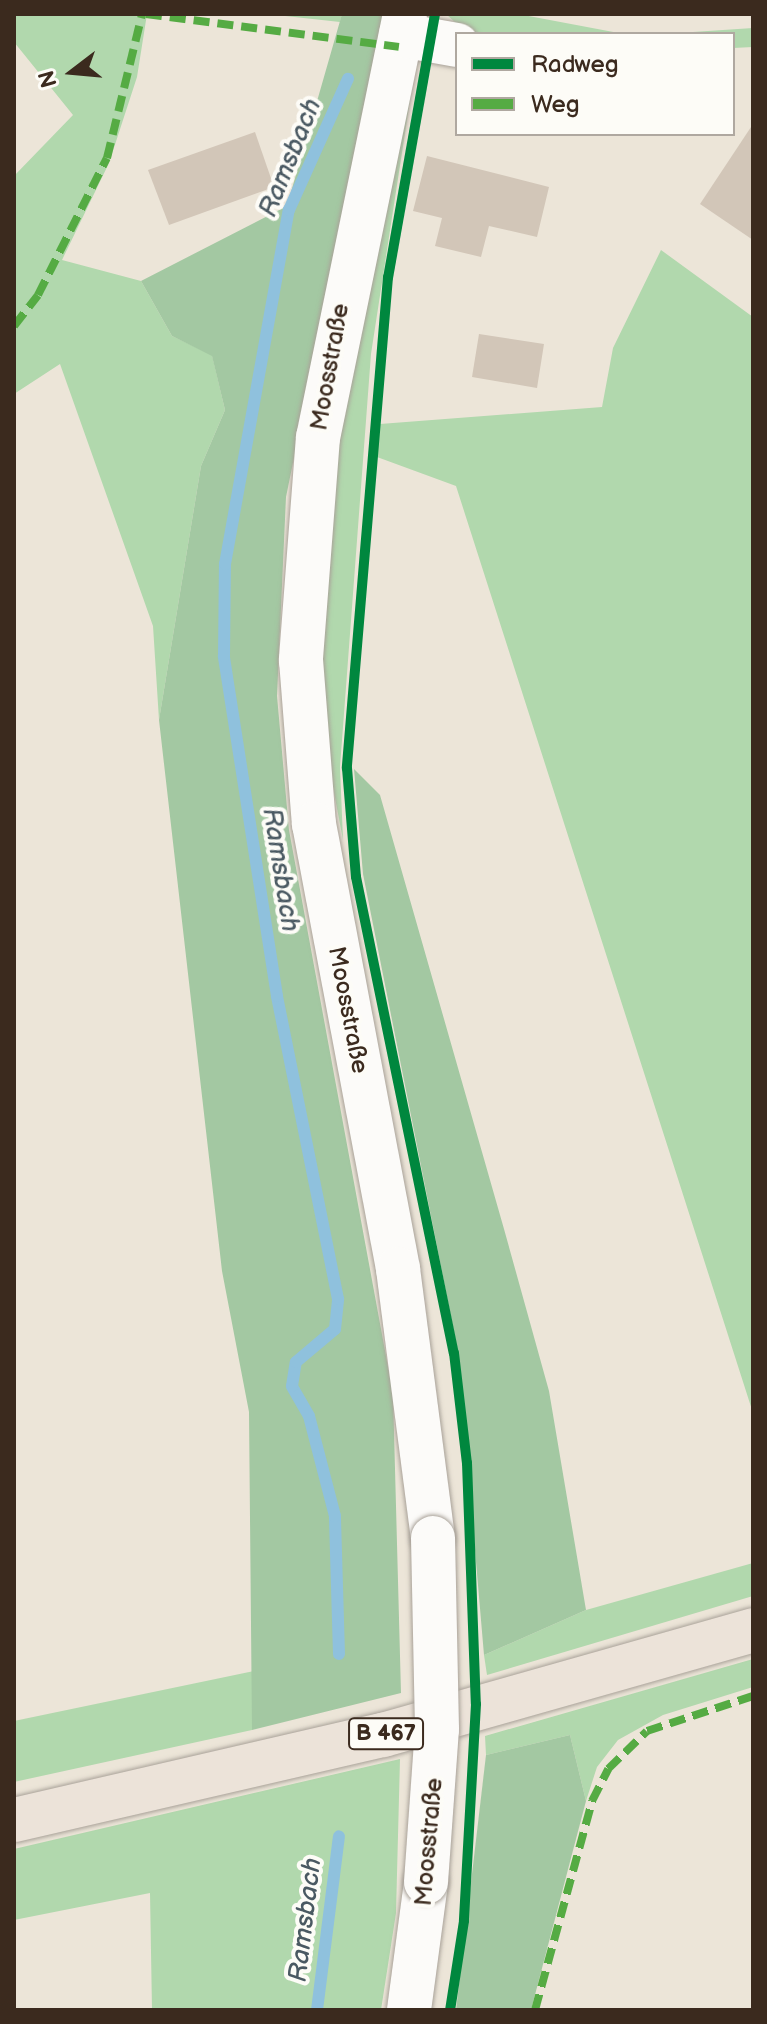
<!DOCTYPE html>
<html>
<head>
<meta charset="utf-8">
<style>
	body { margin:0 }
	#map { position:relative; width:767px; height:2024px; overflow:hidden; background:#ece5d8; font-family:"Balsamiq Sans",sans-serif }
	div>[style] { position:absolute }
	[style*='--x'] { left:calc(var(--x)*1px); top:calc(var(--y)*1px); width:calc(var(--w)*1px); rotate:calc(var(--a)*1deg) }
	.green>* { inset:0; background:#b1d8ad }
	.forest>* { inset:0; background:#a3c8a2 }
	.stream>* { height:12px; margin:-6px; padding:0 6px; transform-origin:6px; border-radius:6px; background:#8fc1dd }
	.building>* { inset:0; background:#d2c6b8 }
	.roads { filter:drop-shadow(0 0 2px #a9a299) drop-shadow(0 0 2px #a9a299) }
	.minor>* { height:44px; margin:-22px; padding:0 22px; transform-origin:22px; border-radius:22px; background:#fcfbf9 }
	.major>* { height:44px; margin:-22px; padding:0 22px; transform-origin:22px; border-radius:22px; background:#ece3d9 }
	.bridges { filter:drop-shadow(0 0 2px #a9a299) drop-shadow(0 0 2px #a9a299) }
	.minor-bridge>* { height:44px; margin:-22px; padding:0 22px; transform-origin:22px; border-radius:22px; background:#fcfbf9 }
	.quiet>* { height:8px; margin-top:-4px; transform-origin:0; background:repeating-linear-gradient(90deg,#55ab43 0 16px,transparent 0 24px) }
	.cycleway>* { height:10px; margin:-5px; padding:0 5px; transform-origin:5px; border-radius:5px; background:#00873e }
	span { translate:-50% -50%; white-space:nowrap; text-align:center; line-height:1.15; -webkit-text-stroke:8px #fdfcf7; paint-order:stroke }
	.shield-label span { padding:2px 6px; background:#fdfcf7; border:2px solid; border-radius:6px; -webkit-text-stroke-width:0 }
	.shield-label { font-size:22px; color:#3b2a1e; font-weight:700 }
	.street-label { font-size:24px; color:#3b2a1e }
	.water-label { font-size:26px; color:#4a5962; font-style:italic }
	.frame { position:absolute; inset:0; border:16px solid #3b2a1e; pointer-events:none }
	.legend { position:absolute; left:455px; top:32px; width:280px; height:104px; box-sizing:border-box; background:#fdfcf7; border:2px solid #afa8a0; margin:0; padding:10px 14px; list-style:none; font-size:24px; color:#3b2a1e }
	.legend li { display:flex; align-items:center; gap:16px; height:40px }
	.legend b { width:40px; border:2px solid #afa8a0 }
	.north { position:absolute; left:32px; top:32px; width:80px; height:80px; -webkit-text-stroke:6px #fdfcf7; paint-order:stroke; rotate:254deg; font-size:22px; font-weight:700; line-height:32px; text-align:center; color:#3b2a1e }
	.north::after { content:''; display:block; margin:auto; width:28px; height:36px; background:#3b2a1e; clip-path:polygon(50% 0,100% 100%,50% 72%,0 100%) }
</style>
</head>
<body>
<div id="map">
	<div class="green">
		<div style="clip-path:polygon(14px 14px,147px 14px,137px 77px,109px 163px,62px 260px,141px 281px,172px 336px,212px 355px,225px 410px,201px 466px,159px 720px,153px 626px,60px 364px,14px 394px,14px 176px,73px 115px,14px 42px)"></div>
		<div style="clip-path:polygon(267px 14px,342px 14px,340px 22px)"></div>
		<div style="clip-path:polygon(446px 14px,518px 14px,624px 34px,468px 34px)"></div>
		<div style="clip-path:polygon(753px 28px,753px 47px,733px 48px,733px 34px,663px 34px)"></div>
		<div style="clip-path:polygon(413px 81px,371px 354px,340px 767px,343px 840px,326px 750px,322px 638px,340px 429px)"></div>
		<div style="clip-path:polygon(661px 250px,753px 317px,753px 1413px,456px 486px,377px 457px,380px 424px,602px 407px,613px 348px)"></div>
		<div style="clip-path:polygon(753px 1563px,753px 1596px,487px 1675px,484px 1655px,586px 1610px)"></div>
		<div style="clip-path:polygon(753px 1659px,753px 1687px,663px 1715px,618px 1740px,597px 1767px,586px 1801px,570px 1735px,486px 1755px,485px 1736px)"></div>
		<div style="clip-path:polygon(254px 1671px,252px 1730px,14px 1782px,14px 1721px)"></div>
		<div style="clip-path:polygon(400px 1759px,396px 1913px,381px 2010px,152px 2010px,150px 1893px,14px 1920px,14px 1849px)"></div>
	</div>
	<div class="forest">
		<div style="clip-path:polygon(342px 14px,385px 14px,286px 497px,277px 696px,289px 830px,393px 1394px,401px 1693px,252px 1730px,249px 1412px,222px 1271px,159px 720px,201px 466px,225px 410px,212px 356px,172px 336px,141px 281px,287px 206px)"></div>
		<div style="clip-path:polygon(354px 769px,380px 795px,504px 1229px,549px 1391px,586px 1610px,484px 1655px,458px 1352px,363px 874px)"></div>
		<div style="clip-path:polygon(570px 1735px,586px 1801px,531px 2010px,456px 2010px,486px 1755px)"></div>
	</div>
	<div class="stream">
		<div style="--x:339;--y:1654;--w:138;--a:-91.7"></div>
		<div style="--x:335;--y:1516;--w:103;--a:-104.6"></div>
		<div style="--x:309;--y:1416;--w:34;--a:-120"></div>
		<div style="--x:292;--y:1386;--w:24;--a:-81"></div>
		<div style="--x:296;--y:1362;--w:51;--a:-40.2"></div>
		<div style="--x:335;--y:1329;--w:30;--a:-84"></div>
		<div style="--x:338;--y:1299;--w:309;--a:-101.4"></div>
		<div style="--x:277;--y:996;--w:344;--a:-98.9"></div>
		<div style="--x:224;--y:656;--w:92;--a:-89.4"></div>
		<div style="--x:225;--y:564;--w:360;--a:-79.8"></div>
		<div style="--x:289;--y:210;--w:144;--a:-65.8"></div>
		<div style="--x:317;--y:2010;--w:175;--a:-82.8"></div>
	</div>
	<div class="building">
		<div style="clip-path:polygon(753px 124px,753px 240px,700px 204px)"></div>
		<div style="clip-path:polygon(255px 132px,274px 187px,169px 225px,148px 170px)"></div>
		<div style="clip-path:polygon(427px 156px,549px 187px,537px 237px,489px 226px,481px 257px,435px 246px,442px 218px,413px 211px)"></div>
		<div style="clip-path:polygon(479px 334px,544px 344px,537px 388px,472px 377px)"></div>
	</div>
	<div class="roads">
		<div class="minor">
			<div style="--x:405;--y:14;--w:432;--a:101.6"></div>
			<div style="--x:318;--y:437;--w:224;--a:94.4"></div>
			<div style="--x:301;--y:660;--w:165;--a:85.5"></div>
			<div style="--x:314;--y:824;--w:453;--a:79.3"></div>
			<div style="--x:398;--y:1269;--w:271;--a:82.6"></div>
			<div style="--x:401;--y:35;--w:57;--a:10.1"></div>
			<div style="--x:409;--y:2010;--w:129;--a:-82.4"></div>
		</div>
		<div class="major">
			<div style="--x:14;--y:1820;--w:379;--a:-13"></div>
			<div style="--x:383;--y:1735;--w:385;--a:-15.8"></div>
		</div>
	</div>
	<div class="bridges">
		<div class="minor-bridge">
			<div style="--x:426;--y:1882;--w:153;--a:-85.9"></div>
			<div style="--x:437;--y:1729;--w:191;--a:-91.2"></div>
		</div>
	</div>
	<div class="quiet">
		<div style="--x:146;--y:14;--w:255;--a:7.4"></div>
		<div style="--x:14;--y:326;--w:39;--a:-52"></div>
		<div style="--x:38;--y:295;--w:153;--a:-63.3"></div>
		<div style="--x:107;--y:158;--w:148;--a:-76.3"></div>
		<div style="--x:535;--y:2010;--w:217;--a:-74.7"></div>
		<div style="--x:592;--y:1801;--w:36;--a:-63"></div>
		<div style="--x:608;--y:1769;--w:54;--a:-44.3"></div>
		<div style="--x:647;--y:1731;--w:112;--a:-18.3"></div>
	</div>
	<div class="cycleway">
		<div style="--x:435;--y:14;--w:267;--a:100.1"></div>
		<div style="--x:388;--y:277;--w:493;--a:94.8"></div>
		<div style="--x:347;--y:768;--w:109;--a:85.3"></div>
		<div style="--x:356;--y:877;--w:486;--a:78.4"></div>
		<div style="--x:454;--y:1353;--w:111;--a:83.3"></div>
		<div style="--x:467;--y:1463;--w:241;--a:87.9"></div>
		<div style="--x:476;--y:1704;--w:217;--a:93.2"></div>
		<div style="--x:464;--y:1921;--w:90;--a:98.9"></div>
	</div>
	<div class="shield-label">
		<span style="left:386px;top:1734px">B 467</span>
	</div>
	<div class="street-label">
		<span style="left:330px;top:367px;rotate:-80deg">Moosstraße</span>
		<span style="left:348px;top:1010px;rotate:79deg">Moosstraße</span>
		<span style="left:429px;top:1842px;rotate:-85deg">Moosstraße</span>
	</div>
	<div class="water-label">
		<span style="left:291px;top:158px;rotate:-68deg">Ramsbach</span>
		<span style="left:280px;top:870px;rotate:81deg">Ramsbach</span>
		<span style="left:306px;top:1920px;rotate:-83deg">Ramsbach</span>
	</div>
	<div class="frame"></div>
	<ul class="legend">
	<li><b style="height:10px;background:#00873e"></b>Radweg</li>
	<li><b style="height:10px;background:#55ab43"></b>Weg</li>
	</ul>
	<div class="north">N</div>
</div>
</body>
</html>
